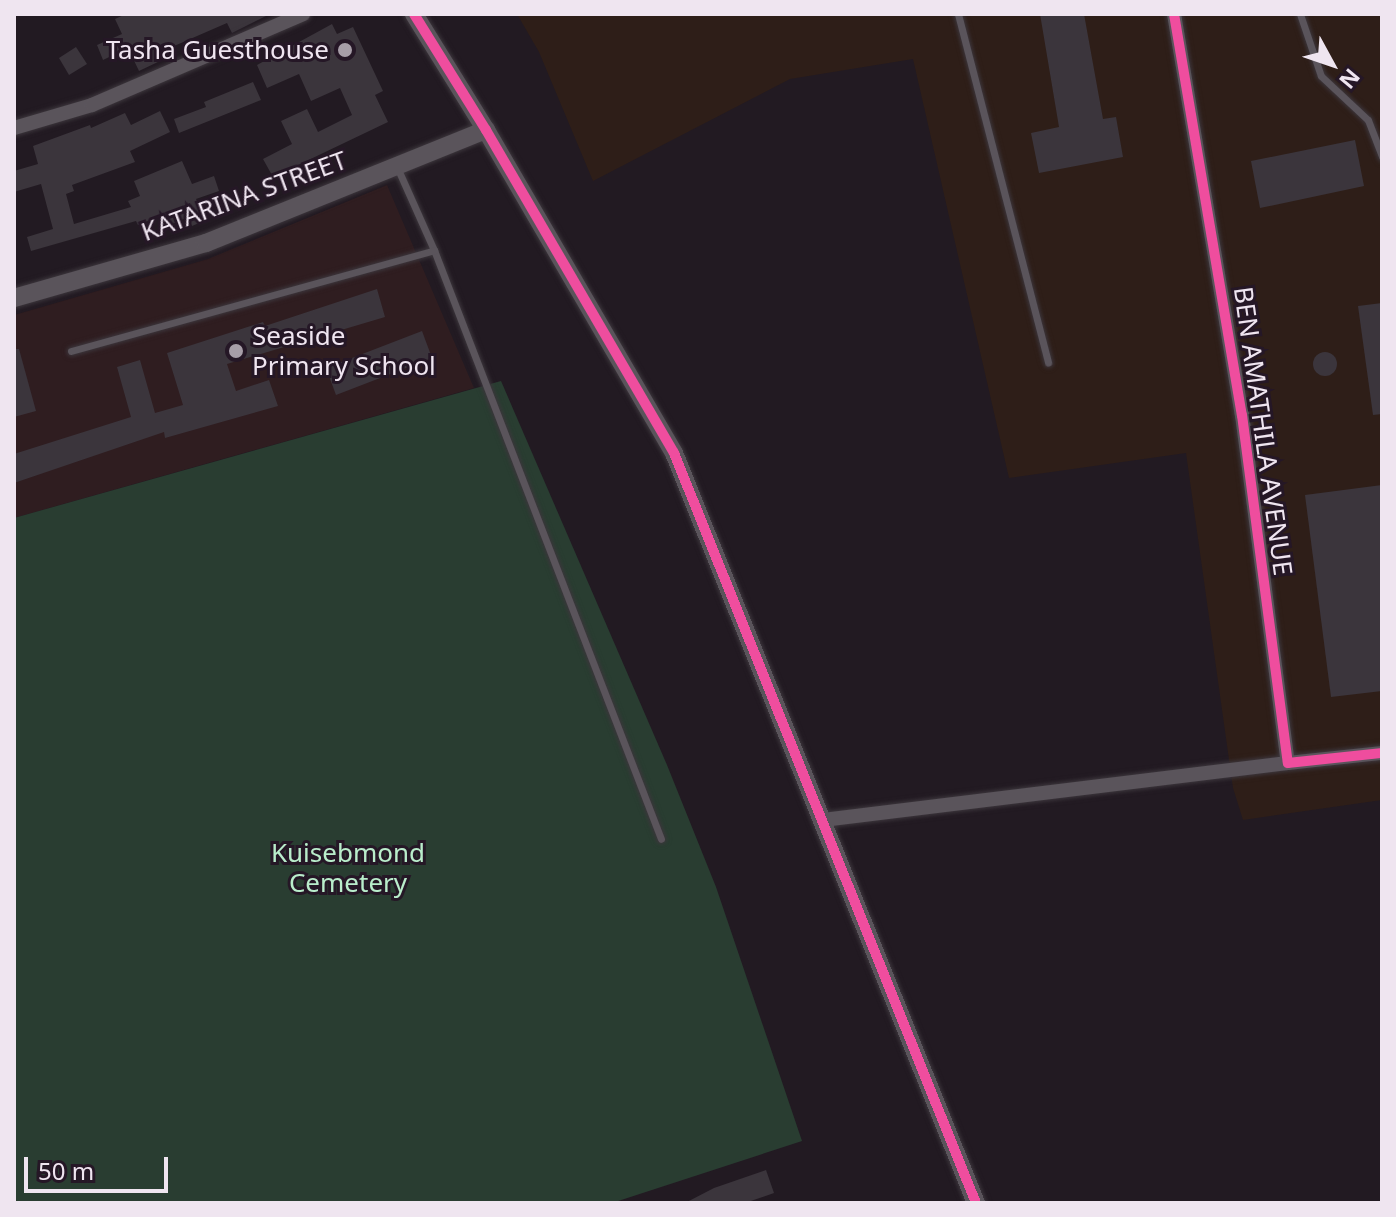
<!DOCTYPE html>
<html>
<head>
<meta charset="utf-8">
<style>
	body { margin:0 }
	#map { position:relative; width:1396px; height:1217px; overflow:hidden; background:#221a22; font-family:"Noto Sans",sans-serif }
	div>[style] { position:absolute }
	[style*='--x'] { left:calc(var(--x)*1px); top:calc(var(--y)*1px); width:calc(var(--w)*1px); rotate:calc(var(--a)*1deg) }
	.industrial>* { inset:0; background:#2e1e18 }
	.education>* { inset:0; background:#2f1d20 }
	.green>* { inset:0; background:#293d31 }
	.building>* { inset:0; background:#3b353c }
	.round { border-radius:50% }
	.roads { filter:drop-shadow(0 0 2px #3c363c) drop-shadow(0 0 2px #3c363c) }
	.service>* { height:7px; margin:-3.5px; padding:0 3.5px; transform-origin:3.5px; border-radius:3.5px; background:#5a545b }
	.minor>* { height:14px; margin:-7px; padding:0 7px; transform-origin:7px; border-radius:7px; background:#5a545b }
	.tertiary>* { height:18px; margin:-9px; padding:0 9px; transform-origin:9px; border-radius:9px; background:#5a545b }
	.cycleway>* { height:10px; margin:-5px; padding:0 5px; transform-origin:5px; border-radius:5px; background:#ef4d9e }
	.dots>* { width:22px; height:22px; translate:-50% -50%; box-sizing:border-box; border:4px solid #251726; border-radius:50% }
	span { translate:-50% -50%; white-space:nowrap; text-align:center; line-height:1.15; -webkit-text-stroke:6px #251726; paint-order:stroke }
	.poi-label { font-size:26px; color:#efe5f0 }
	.right { translate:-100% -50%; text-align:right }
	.left { translate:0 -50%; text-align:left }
	.street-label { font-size:26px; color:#efe5f0 }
	.park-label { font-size:26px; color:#b9edcb }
	.frame { position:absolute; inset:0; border:16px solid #efe5f0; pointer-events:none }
	.north { position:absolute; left:1292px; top:24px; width:80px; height:80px; -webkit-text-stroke:6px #251726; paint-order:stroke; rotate:130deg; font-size:22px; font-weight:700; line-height:32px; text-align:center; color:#efe5f0 }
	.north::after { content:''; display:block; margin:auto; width:28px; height:36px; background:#efe5f0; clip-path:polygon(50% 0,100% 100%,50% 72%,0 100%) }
	.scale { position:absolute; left:24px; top:1157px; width:144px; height:36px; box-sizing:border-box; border:4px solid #efe5f0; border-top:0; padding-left:10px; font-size:24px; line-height:28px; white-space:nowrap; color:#efe5f0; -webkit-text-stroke:6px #251726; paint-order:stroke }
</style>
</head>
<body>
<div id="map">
	<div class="industrial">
		<div style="clip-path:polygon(517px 14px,1382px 14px,1382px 800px,1243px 820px,1233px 788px,1186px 453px,1009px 478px,913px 59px,790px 79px,593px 181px,539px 52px)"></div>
	</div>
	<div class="education">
		<div style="clip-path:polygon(387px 185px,474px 388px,14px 518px,14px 315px,208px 259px)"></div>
	</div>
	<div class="green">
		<div style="clip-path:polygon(501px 381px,667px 765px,716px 887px,802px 1141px,612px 1203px,14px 1203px,14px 518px)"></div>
	</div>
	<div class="building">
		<div style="clip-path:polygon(126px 14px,270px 14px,232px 33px,227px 23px,158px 53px,162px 60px,139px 71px,128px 48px,103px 60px,97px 45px,122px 34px,115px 19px)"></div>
		<div style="clip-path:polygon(1040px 14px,1084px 14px,1103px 119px,1116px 117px,1123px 157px,1039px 173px,1031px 133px,1059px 127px)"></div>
		<div style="clip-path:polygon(332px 24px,337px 34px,353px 27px,383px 91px,375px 95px,388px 122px,273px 177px,263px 159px,292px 144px,281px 121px,307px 109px,318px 132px,352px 115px,340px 88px,311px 101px,299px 74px,267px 88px,257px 65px)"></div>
		<div style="clip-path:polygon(76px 47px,87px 64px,69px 75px,59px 58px)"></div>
		<div style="clip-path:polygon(253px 82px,261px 100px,179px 133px,174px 119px,206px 107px,204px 102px)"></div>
		<div style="clip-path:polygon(160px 111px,170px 132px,130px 151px,135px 162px,72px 185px,74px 191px,66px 194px,74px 224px,131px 207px,128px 201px,140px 196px,134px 181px,182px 161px,192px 184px,214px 176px,219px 191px,196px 199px,206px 220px,192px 226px,188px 217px,168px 226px,163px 215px,138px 225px,136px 221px,31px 251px,27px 237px,53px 229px,41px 184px,14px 192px,14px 171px,38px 164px,33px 146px,90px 125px,91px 128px,125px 113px,131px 125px)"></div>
		<div style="clip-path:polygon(1355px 140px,1364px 186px,1260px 208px,1251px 161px)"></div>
		<div style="clip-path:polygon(377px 289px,385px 317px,227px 364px,236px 391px,269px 380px,278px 406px,165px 438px,164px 432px,14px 483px,14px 454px,131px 417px,117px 367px,140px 360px,155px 413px,183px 405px,167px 353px,263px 322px,265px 326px)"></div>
		<div style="clip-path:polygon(1382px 303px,1382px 414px,1373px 415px,1358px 306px)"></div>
		<div style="clip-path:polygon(422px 331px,432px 358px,336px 395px,326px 368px)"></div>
		<div style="clip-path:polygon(14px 349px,19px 349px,36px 411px,14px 417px)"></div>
		<div class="round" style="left:1313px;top:352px;width:24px;height:24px"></div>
		<div style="clip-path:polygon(1382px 485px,1382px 691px,1331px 697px,1305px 495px)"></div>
		<div style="clip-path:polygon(766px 1170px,774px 1193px,745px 1203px,685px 1203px,714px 1188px)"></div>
	</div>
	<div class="roads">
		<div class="service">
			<div style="--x:958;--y:14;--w:360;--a:75.5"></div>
			<div style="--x:1300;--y:14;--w:65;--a:71.3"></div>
			<div style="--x:1321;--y:76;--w:64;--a:43.1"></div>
			<div style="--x:1368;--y:120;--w:40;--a:69"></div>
			<div style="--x:397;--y:167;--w:91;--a:66"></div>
			<div style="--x:434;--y:250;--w:631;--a:68.92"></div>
			<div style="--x:71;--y:351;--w:377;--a:-15.5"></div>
		</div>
		<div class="minor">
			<div style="--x:1174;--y:14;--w:407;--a:80.4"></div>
			<div style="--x:1242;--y:415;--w:351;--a:82.5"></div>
			<div style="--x:1288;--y:763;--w:95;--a:-6.1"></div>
			<div style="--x:14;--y:128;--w:81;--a:-16.4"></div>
			<div style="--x:92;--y:105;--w:230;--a:-23.3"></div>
			<div style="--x:823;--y:820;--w:468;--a:-7"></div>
		</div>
		<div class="tertiary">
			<div style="--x:414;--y:14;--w:137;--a:58.2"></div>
			<div style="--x:486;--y:130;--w:374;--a:59.8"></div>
			<div style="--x:674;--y:453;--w:809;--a:68.07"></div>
			<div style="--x:14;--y:298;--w:200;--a:-16"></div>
			<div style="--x:206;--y:243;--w:302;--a:-22"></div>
		</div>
	</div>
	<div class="cycleway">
		<div style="--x:414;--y:14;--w:137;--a:58.2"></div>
		<div style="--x:486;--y:130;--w:374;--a:59.8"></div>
		<div style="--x:674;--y:453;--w:809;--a:68.07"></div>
		<div style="--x:1174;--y:14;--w:407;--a:80.4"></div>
		<div style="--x:1242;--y:415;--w:351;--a:82.5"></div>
		<div style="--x:1288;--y:763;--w:95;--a:-6.1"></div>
	</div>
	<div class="dots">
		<div style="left:345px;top:50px;background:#a79ea8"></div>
		<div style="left:236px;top:351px;background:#a79ea8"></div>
	</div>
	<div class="poi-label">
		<span class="right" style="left:329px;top:50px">Tasha Guesthouse</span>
		<span class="left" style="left:252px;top:351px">Seaside<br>Primary School</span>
	</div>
	<div class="street-label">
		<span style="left:244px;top:196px;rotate:-20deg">KATARINA STREET</span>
		<span style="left:1263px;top:431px;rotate:82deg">BEN AMATHILA AVENUE</span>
	</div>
	<div class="park-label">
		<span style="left:348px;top:868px">Kuisebmond<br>Cemetery</span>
	</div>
	<div class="frame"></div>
	<div class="north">N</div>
	<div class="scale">50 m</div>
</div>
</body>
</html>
